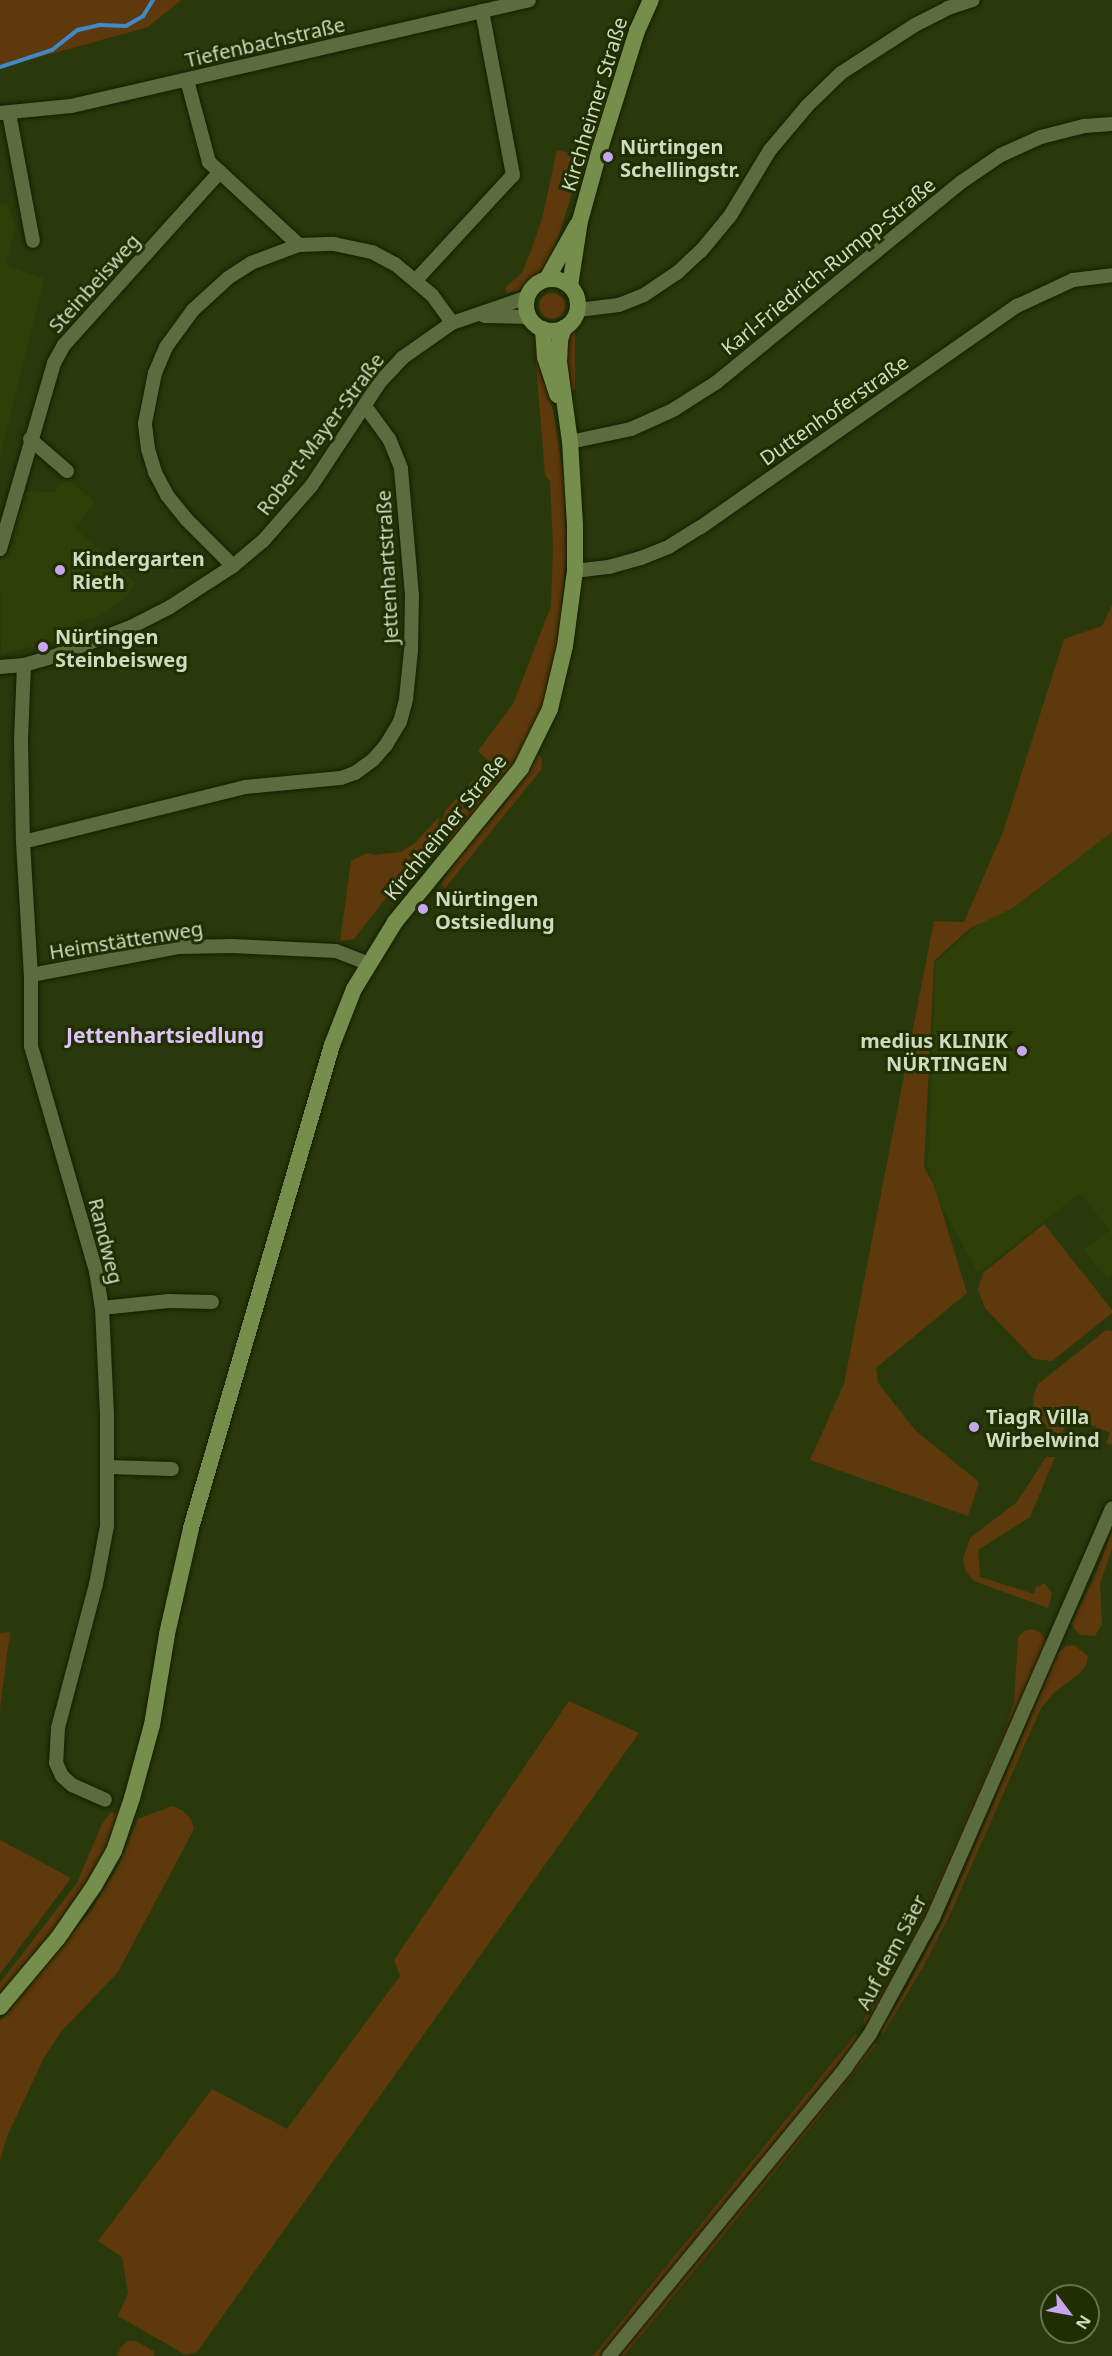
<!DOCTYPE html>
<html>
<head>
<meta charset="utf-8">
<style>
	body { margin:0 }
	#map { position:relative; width:1112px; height:2356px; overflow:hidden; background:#2a390c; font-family:"Noto Sans",sans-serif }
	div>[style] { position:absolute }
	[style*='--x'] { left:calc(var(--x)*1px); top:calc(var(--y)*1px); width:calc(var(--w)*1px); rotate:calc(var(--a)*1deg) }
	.built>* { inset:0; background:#2e3f08 }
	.green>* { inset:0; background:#5e390c }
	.round { border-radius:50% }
	.stream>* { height:4px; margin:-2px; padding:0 2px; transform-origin:2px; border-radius:2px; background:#408ac7 }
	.roads { filter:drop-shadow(0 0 2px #141f00) drop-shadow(0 0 2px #141f00) }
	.minor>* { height:14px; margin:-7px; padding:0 7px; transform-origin:7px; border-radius:7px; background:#5b6c3f }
	.major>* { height:16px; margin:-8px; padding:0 8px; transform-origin:8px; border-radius:8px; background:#758e4b }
	.major>.ring { margin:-8px; padding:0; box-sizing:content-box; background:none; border:16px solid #758e4b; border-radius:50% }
	.dots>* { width:16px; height:16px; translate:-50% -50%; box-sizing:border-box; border:3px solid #202e01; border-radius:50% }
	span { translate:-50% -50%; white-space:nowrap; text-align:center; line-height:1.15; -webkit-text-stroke:6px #202e01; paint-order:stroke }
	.street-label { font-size:20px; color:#cfdac1 }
	.poi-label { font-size:20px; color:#cfdac1; font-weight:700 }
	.left { translate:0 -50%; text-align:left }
	.right { translate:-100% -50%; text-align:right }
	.neighbourhood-label { font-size:21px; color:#ddc3fa; font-weight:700 }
	.north { position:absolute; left:1040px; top:2284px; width:60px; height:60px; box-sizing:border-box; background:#202e01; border:2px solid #66734e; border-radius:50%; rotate:122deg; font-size:16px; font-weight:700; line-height:24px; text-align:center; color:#cfdac1 }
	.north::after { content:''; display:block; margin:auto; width:21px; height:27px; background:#c8a5ee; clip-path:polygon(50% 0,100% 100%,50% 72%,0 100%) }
</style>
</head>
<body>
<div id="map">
	<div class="built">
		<div style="clip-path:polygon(0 203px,7px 204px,16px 227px,6px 265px,44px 279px,0 458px)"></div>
		<div style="clip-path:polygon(66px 478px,95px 502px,75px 528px,135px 583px,127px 598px,97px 616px,76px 623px,80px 635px,1px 654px,0 560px,19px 491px,54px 492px)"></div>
		<div style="clip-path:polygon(1112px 830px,1112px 1275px,1107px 1279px,1084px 1250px,1110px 1230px,1080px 1193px,978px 1273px,940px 1203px,928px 1165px,936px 962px,970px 931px)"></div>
	</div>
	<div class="green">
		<div style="clip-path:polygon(0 0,181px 0,148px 27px,0 68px)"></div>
		<div style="clip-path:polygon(557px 150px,583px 157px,558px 238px,547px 265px,519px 290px,507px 293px,505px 288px,522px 273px,531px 251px,542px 219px)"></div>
		<div class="round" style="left:539px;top:293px;width:26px;height:26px"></div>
		<div style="clip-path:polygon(575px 326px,575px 390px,567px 390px,566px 338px)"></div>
		<div style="clip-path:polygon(534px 338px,538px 341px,543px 379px,553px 410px,564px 480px,566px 548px,559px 638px,543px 710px,529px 745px,504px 781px,447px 846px,439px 838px,445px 811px,490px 762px,478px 751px,513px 704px,551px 606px,553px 546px,550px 481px,545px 475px)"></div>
		<div style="clip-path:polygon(1112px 605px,1112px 832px,1013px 908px,969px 929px,934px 961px,924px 1167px,934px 1185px,967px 1293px,876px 1368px,878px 1383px,916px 1431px,979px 1482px,968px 1516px,810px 1460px,844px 1384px,934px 921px,964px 922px,1003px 832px,1064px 639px,1102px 626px)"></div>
		<div style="clip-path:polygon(538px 755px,542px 759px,541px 770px,445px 888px,441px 884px,459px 856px,504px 805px)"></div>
		<div style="clip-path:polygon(439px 817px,434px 852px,392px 890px,354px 939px,340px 941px,351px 861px,367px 853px,374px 855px,401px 852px,414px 844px)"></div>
		<div style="clip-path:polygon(1044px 1224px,1112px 1310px,1112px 1313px,1052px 1361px,1034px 1359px,985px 1308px,978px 1290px,983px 1273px)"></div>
		<div style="clip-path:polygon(1106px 1330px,1112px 1331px,1112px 1445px,1106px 1443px,1110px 1433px,1082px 1421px,1068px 1422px,1061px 1435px,1047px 1428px,1034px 1413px,1033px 1397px,1038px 1384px)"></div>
		<div style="clip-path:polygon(1046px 1457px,1055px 1457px,1030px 1517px,978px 1550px,980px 1577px,1034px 1594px,1036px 1587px,1045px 1583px,1052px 1594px,1048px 1608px,974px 1581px,965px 1570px,963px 1559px,970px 1538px,1017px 1502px)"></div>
		<div style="clip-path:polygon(1112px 1532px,1112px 1548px,1100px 1584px,1102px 1624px,1095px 1636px,1081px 1635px,1075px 1630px,1072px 1623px,1094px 1578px)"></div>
		<div style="clip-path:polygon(1033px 1629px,1041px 1633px,1048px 1646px,925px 1927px,865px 2026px,864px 2019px,894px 1972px,920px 1923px,1005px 1729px,1014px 1702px,1018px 1637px,1024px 1631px)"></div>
		<div style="clip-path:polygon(10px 1632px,0 1709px,0 1633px)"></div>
		<div style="clip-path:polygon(1074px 1645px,1088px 1656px,1087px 1663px,1081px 1672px,1054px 1693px,1041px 1708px,950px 1914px,924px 1965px,883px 2034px,880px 2032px,905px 1991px,943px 1920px,1058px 1653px,1066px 1646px)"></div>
		<div style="clip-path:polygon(569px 1701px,639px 1733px,197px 2352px,186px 2355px,118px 2316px,128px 2293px,122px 2257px,98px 2241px,212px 2089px,287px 2129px,400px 1976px,394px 1960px)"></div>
		<div style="clip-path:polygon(121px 1801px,126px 1802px,100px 1863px,65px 1916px,0 1996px,0 1983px,77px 1883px,102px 1824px,111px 1812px,116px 1814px)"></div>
		<div style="clip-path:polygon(172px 1806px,182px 1810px,191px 1819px,194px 1829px,118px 1972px,60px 2033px,44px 2058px,7px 2136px,0 2160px,0 2021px,92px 1909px,118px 1866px,138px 1819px)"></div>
		<div style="clip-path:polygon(0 1840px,71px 1878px,0 1974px)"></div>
		<div style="clip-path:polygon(856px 2034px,859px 2037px,857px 2041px,822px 2087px,602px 2356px,593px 2356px)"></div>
		<div style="clip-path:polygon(874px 2042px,876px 2045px,833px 2100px,722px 2237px,624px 2356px,618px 2356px)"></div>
		<div style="clip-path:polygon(128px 2341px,136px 2341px,155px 2352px,154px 2356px,117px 2356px,121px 2347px)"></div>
	</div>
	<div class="stream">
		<div style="--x:0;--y:67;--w:55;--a:-18.1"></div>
		<div style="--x:52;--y:50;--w:33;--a:-38"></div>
		<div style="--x:78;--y:30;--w:22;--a:-13"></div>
		<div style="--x:99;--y:25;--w:27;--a:2"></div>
		<div style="--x:126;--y:26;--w:20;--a:-30"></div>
		<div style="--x:143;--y:16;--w:19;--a:-58"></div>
	</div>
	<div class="roads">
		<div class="minor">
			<div style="--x:187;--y:80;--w:85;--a:75"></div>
			<div style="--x:209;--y:162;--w:122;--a:42.7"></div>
			<div style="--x:0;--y:113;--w:71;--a:-5.6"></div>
			<div style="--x:71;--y:106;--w:470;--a:-13"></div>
			<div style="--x:9;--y:113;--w:130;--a:79.4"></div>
			<div style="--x:416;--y:280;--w:143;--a:-47.3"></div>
			<div style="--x:513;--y:175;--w:167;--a:-100.7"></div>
			<div style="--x:578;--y:310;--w:41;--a:-7"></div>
			<div style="--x:619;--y:305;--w:27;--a:-22"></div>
			<div style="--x:644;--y:295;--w:40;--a:-34"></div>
			<div style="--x:677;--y:273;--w:33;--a:-43"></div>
			<div style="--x:701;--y:251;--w:45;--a:-50.4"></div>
			<div style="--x:730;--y:216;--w:77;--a:-58.8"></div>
			<div style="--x:770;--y:150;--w:57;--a:-49.9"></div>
			<div style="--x:807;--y:106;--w:47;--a:-44.1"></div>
			<div style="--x:841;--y:73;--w:88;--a:-33"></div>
			<div style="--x:915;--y:25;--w:37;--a:-27"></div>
			<div style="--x:948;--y:8;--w:26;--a:-18"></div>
			<div style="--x:484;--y:316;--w:45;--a:1.3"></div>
			<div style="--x:30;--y:439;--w:49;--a:40.9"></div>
			<div style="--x:570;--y:442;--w:62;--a:-12"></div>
			<div style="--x:631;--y:429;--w:46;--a:-24.3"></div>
			<div style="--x:673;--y:410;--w:52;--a:-32.5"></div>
			<div style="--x:717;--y:382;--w:314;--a:-39.3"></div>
			<div style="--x:960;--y:183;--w:50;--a:-34.3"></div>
			<div style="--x:1001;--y:155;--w:44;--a:-24.2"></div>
			<div style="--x:1041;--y:137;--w:44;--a:-14.3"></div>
			<div style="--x:1084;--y:126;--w:28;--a:-4"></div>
			<div style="--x:0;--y:549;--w:194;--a:-73.8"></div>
			<div style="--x:54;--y:363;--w:21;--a:-61"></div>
			<div style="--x:64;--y:345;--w:233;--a:-48"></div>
			<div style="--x:233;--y:566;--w:65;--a:-135"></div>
			<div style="--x:187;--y:520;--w:32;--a:-129"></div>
			<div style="--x:167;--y:495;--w:26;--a:-118"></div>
			<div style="--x:155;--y:472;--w:24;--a:-107"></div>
			<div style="--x:148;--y:449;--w:26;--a:-97"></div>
			<div style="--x:145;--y:423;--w:51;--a:-78.7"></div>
			<div style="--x:155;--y:373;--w:28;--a:-67"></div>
			<div style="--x:166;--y:347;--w:46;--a:-53.9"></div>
			<div style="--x:193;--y:310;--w:47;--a:-42.4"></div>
			<div style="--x:228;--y:278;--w:27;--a:-33"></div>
			<div style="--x:251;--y:263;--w:51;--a:-20.6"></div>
			<div style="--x:299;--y:245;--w:35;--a:-2"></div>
			<div style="--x:334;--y:244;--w:39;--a:12"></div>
			<div style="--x:372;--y:252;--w:26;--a:28"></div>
			<div style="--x:395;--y:264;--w:48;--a:40"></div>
			<div style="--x:432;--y:295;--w:34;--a:54"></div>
			<div style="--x:575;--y:571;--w:34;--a:-7"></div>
			<div style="--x:609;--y:567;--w:33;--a:-16"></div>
			<div style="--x:641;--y:558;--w:31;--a:-22"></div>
			<div style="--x:670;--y:546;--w:36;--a:-32"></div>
			<div style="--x:701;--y:527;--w:386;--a:-35"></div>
			<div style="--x:1017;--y:306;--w:62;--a:-24.9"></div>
			<div style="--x:1073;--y:280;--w:39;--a:-7"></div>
			<div style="--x:24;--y:665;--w:76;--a:92.3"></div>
			<div style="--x:21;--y:741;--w:101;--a:88.9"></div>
			<div style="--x:23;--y:842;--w:133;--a:86.6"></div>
			<div style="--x:31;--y:975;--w:71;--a:90"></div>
			<div style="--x:31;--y:1046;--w:234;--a:73.9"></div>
			<div style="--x:96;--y:1271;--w:37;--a:81"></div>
			<div style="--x:102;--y:1308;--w:107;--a:87.3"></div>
			<div style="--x:107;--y:1415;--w:111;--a:90"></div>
			<div style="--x:107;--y:1526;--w:59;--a:100.7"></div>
			<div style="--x:96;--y:1584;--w:149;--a:104.8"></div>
			<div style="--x:58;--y:1728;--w:35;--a:93"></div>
			<div style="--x:56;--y:1763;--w:14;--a:65"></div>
			<div style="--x:62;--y:1776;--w:13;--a:42"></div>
			<div style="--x:72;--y:1785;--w:36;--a:24"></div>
			<div style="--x:0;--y:667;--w:24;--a:-5"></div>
			<div style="--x:24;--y:665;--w:29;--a:-16"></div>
			<div style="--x:52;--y:657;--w:85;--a:-20.8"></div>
			<div style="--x:131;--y:627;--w:44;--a:-27.1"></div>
			<div style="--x:170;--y:607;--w:75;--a:-33.1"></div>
			<div style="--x:233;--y:566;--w:39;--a:-40"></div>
			<div style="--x:263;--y:541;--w:74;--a:-48.8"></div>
			<div style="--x:312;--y:485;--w:123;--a:-56.6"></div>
			<div style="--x:380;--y:382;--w:33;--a:-47"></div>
			<div style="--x:402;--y:358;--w:61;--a:-35"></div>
			<div style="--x:452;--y:323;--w:80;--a:-18.9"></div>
			<div style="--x:23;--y:842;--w:229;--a:-13.9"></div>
			<div style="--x:245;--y:787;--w:96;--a:-5.4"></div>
			<div style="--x:341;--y:778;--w:15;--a:-20"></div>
			<div style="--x:355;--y:773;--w:22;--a:-36"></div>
			<div style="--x:373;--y:760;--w:20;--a:-49"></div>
			<div style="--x:386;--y:745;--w:27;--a:-59"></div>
			<div style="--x:400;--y:722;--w:24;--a:-75"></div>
			<div style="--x:406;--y:699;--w:48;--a:-84.1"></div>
			<div style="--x:411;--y:651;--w:56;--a:-89"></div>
			<div style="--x:412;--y:595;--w:127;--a:-95"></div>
			<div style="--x:401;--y:468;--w:31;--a:-112"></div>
			<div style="--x:389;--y:439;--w:41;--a:-126"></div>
			<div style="--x:31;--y:975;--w:151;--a:-10.7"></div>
			<div style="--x:179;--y:947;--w:53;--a:-1.1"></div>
			<div style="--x:232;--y:946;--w:104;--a:2.8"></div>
			<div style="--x:336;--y:951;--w:34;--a:21"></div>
			<div style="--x:102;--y:1308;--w:67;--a:-6"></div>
			<div style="--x:169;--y:1301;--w:43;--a:1.3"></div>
			<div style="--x:108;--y:1467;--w:64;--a:1.8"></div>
			<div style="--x:609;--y:2356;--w:374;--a:-50.6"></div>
			<div style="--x:846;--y:2067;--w:41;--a:-54"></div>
			<div style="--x:870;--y:2034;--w:132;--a:-61.5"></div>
			<div style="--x:933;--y:1918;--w:447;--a:-66.4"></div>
		</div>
		<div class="major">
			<div style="--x:547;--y:279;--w:62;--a:-60.9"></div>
			<div class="ring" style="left:526px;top:279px;width:36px;height:36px"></div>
			<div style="--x:570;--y:286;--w:66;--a:-81.3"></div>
			<div style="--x:580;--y:221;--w:75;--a:-74.5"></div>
			<div style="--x:600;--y:149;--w:124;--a:-72.6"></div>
			<div style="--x:637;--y:31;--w:34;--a:-66"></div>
			<div style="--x:543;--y:329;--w:28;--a:86"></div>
			<div style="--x:545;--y:357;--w:40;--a:72"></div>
			<div style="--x:0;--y:2007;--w:90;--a:-50"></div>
			<div style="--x:58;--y:1938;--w:63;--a:-55.3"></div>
			<div style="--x:94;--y:1886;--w:40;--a:-60.3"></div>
			<div style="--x:114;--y:1851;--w:56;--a:-71.2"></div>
			<div style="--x:132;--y:1798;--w:76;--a:-74.7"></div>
			<div style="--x:152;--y:1725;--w:92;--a:-80.6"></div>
			<div style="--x:167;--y:1634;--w:109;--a:-77.2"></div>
			<div style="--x:191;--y:1528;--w:503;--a:-73.73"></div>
			<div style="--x:332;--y:1045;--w:60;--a:-68.6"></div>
			<div style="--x:354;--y:989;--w:79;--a:-58.5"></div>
			<div style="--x:395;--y:922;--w:199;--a:-50.7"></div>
			<div style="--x:521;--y:768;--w:66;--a:-63.8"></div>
			<div style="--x:550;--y:709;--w:65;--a:-76.6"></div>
			<div style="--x:565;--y:646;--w:76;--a:-82.4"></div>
			<div style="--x:575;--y:571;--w:46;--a:-90"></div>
			<div style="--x:575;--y:525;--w:83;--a:-93.4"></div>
			<div style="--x:570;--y:442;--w:81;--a:-97.8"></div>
			<div style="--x:559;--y:362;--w:22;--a:-87"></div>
			<div style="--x:560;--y:340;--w:13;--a:-72"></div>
		</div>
	</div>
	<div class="dots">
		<div style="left:608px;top:157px;background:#c8a5ee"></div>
		<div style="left:60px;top:570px;background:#c8a5ee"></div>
		<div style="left:43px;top:647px;background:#c8a5ee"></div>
		<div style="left:423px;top:909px;background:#c8a5ee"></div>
		<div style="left:1022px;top:1051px;background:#c8a5ee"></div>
		<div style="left:974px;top:1427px;background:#c8a5ee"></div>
	</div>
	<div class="street-label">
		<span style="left:265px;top:42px;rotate:-13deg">Tiefenbachstraße</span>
		<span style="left:594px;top:104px;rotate:-73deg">Kirchheimer Straße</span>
		<span style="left:828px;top:266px;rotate:-39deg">Karl-Friedrich-Rumpp-Straße</span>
		<span style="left:94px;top:283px;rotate:-48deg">Steinbeisweg</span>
		<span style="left:834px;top:410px;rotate:-35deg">Duttenhoferstraße</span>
		<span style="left:320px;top:434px;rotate:-53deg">Robert-Mayer-Straße</span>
		<span style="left:387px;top:567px;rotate:-93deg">Jettenhartstraße</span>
		<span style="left:445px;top:827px;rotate:-51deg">Kirchheimer Straße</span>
		<span style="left:126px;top:940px;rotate:-9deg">Heimstättenweg</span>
		<span style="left:106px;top:1241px;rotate:76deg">Randweg</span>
		<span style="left:891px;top:1952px;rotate:-62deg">Auf dem Säer</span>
	</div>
	<div class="poi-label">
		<span class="left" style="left:620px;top:158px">Nürtingen<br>Schellingstr.</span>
		<span class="left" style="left:72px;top:570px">Kindergarten<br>Rieth</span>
		<span class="left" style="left:55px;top:648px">Nürtingen<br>Steinbeisweg</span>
		<span class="left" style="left:435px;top:910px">Nürtingen<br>Ostsiedlung</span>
		<span class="right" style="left:1008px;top:1052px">medius KLINIK<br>NÜRTINGEN</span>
		<span class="left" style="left:986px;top:1428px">TiagR Villa<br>Wirbelwind</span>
	</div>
	<div class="neighbourhood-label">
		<span style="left:165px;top:1035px">Jettenhartsiedlung</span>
	</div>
	<div class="north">N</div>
</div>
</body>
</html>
